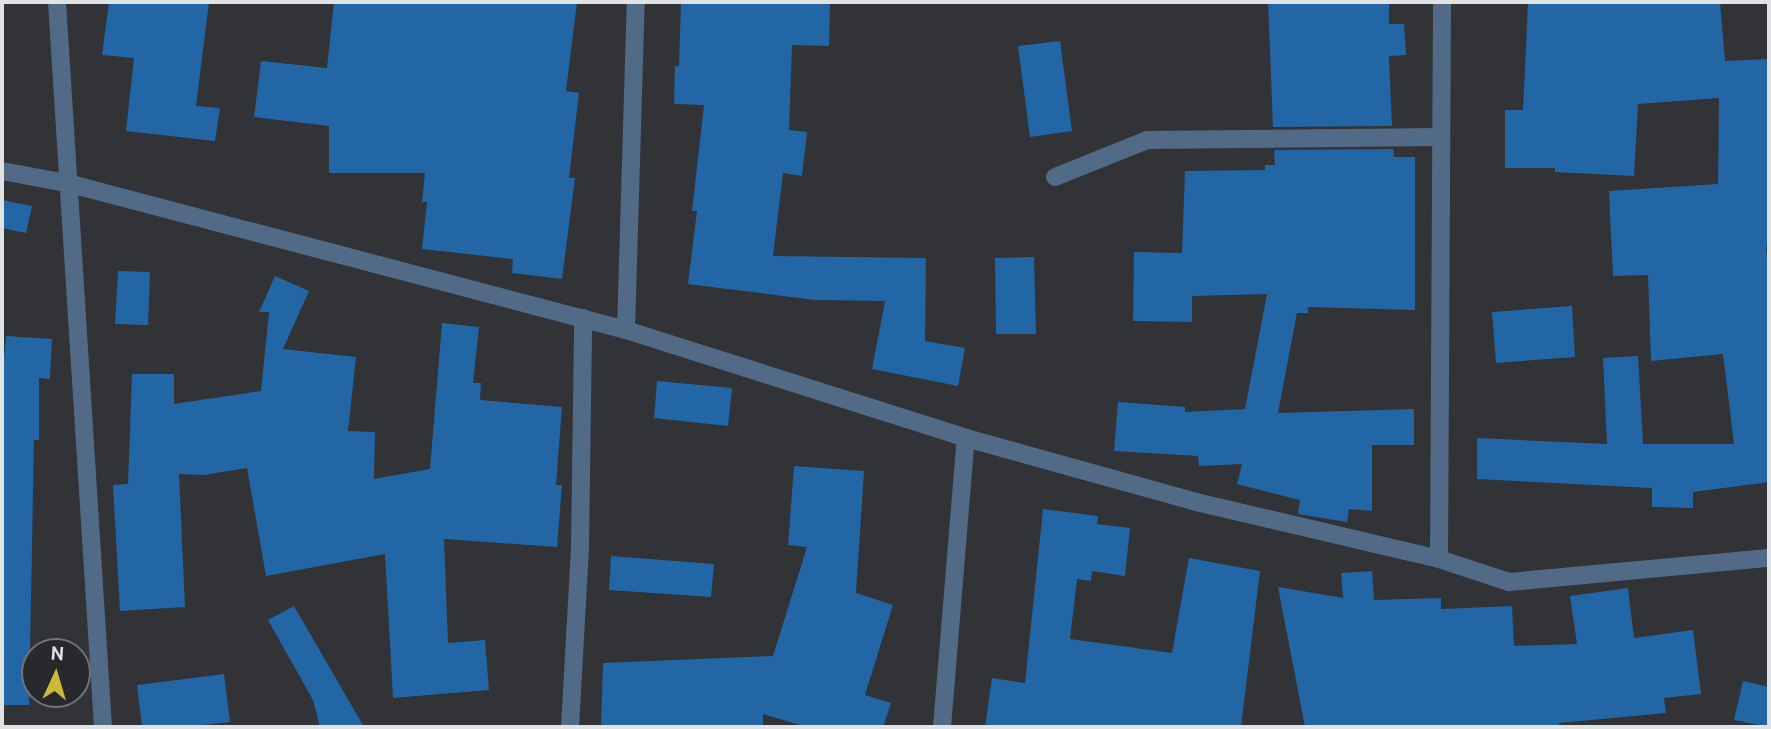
<!DOCTYPE html>
<html>
<head>
<meta charset="utf-8">
<style>
	body { margin:0 }
	#map { position:relative; width:1771px; height:729px; overflow:hidden; background:#313336; font-family:Cabin,sans-serif }
	div>[style] { position:absolute }
	[style*='--x'] { left:calc(var(--x)*1px); top:calc(var(--y)*1px); width:calc(var(--w)*1px); rotate:calc(var(--a)*1deg) }
	.building>* { inset:0; background:#2366a6 }
	.minor>* { height:18px; margin:-9px; padding:0 9px; transform-origin:9px; border-radius:9px; background:#516b87 }
	span { translate:-50% -50%; white-space:nowrap; text-align:center; line-height:1.15; -webkit-text-stroke:5px #27292c; paint-order:stroke }
	.frame { position:absolute; inset:0; border:4px solid #e0e2e4; pointer-events:none }
	.north { position:absolute; left:21px; top:638px; width:70px; height:70px; box-sizing:border-box; background:#27292c; border:2px solid #717376; border-radius:50%; rotate:4deg; font-size:19px; font-weight:700; line-height:28px; text-align:center; color:#e0e2e4 }
	.north::after { content:''; display:block; margin:auto; width:24px; height:32px; background:#ccb938; clip-path:polygon(50% 0,100% 100%,50% 72%,0 100%) }
</style>
</head>
<body>
<div id="map">
	<div class="building">
		<div style="clip-path:polygon(109px 2px,209px 2px,196px 106px,220px 108px,215px 141px,126px 131px,134px 58px,102px 55px)"></div>
		<div style="clip-path:polygon(334px 2px,577px 2px,566px 91px,579px 93px,569px 178px,575px 178px,562px 279px,512px 273px,513px 259px,422px 249px,427px 202px,422px 202px,425px 173px,329px 173px,329px 126px,254px 117px,261px 61px,327px 68px)"></div>
		<div style="clip-path:polygon(681px 2px,830px 2px,829px 46px,792px 45px,789px 130px,807px 132px,802px 176px,783px 173px,773px 256px,926px 258px,925px 341px,965px 348px,958px 386px,872px 369px,885px 301px,815px 300px,688px 284px,697px 211px,692px 211px,704px 105px,674px 104px,675px 66px,679px 66px)"></div>
		<div style="clip-path:polygon(1268px 2px,1389px 2px,1389px 24px,1404px 24px,1406px 55px,1389px 56px,1392px 126px,1273px 127px)"></div>
		<div style="clip-path:polygon(1528px 2px,1720px 2px,1725px 61px,1769px 59px,1769px 247px,1766px 247px,1769px 277px,1769px 482px,1693px 492px,1693px 508px,1652px 507px,1652px 488px,1477px 479px,1477px 438px,1607px 444px,1603px 358px,1638px 356px,1643px 444px,1734px 444px,1723px 354px,1651px 361px,1648px 275px,1613px 276px,1609px 191px,1718px 184px,1719px 98px,1638px 104px,1634px 176px,1555px 172px,1555px 168px,1505px 168px,1505px 110px,1523px 110px)"></div>
		<div style="clip-path:polygon(1060px 41px,1072px 131px,1030px 137px,1018px 46px)"></div>
		<div style="clip-path:polygon(1393px 149px,1394px 157px,1415px 157px,1415px 310px,1308px 307px,1308px 313px,1297px 313px,1278px 413px,1414px 409px,1414px 445px,1372px 445px,1372px 511px,1349px 509px,1347px 522px,1298px 514px,1300px 500px,1237px 484px,1242px 464px,1199px 466px,1198px 456px,1114px 451px,1118px 402px,1185px 407px,1185px 412px,1245px 409px,1267px 294px,1192px 296px,1192px 322px,1133px 321px,1134px 252px,1182px 253px,1185px 171px,1265px 170px,1265px 165px,1275px 165px,1274px 150px)"></div>
		<div style="clip-path:polygon(2px 200px,32px 206px,26px 233px,2px 228px)"></div>
		<div style="clip-path:polygon(1034px 257px,1036px 334px,996px 334px,995px 258px)"></div>
		<div style="clip-path:polygon(118px 271px,150px 272px,148px 325px,115px 324px)"></div>
		<div style="clip-path:polygon(275px 276px,309px 291px,283px 349px,356px 357px,348px 431px,375px 432px,374px 479px,430px 469px,442px 323px,479px 327px,473px 383px,481px 383px,480px 400px,562px 407px,556px 485px,562px 485px,557px 547px,444px 539px,448px 643px,485px 640px,489px 690px,393px 698px,385px 554px,266px 576px,247px 468px,204px 475px,179px 474px,185px 607px,120px 611px,113px 485px,128px 484px,132px 374px,174px 374px,174px 404px,261px 391px,269px 312px,259px 312px)"></div>
		<div style="clip-path:polygon(1572px 306px,1575px 357px,1496px 363px,1492px 312px)"></div>
		<div style="clip-path:polygon(6px 336px,52px 339px,50px 379px,39px 378px,39px 440px,34px 440px,29px 705px,2px 705px,2px 382px)"></div>
		<div style="clip-path:polygon(657px 381px,732px 388px,728px 426px,654px 418px)"></div>
		<div style="clip-path:polygon(794px 466px,864px 471px,856px 593px,893px 605px,865px 695px,891px 703px,883px 727px,807px 727px,763px 714px,763px 727px,601px 726px,603px 663px,773px 656px,807px 547px,788px 545px)"></div>
		<div style="clip-path:polygon(1043px 509px,1098px 516px,1097px 524px,1130px 528px,1125px 576px,1092px 571px,1091px 581px,1077px 579px,1070px 639px,1172px 653px,1189px 558px,1260px 571px,1241px 727px,985px 727px,992px 678px,1025px 683px)"></div>
		<div style="clip-path:polygon(611px 556px,714px 564px,711px 597px,609px 590px)"></div>
		<div style="clip-path:polygon(1372px 571px,1374px 600px,1441px 598px,1441px 609px,1512px 606px,1514px 646px,1577px 644px,1570px 596px,1628px 588px,1634px 638px,1693px 630px,1701px 694px,1664px 698px,1666px 713px,1559px 723px,1560px 727px,1305px 727px,1278px 587px,1343px 598px,1341px 573px)"></div>
		<div style="clip-path:polygon(294px 606px,364px 727px,320px 727px,313px 700px,268px 620px)"></div>
		<div style="clip-path:polygon(224px 674px,230px 722px,185px 727px,142px 727px,137px 685px)"></div>
		<div style="clip-path:polygon(1743px 681px,1769px 687px,1769px 727px,1734px 720px)"></div>
	</div>
	<div class="minor">
		<div style="--x:57;--y:2;--w:726;--a:86.37"></div>
		<div style="--x:2;--y:171;--w:66;--a:10.5"></div>
		<div style="--x:67;--y:183;--w:578;--a:14.73"></div>
		<div style="--x:626;--y:330;--w:357;--a:17.6"></div>
		<div style="--x:966;--y:438;--w:239;--a:15.5"></div>
		<div style="--x:1196;--y:502;--w:250;--a:13.2"></div>
		<div style="--x:1439;--y:559;--w:74;--a:18.2"></div>
		<div style="--x:1509;--y:582;--w:261;--a:-5.3"></div>
		<div style="--x:1055;--y:177;--w:99;--a:-21.9"></div>
		<div style="--x:1147;--y:140;--w:294;--a:-0.6"></div>
		<div style="--x:626;--y:330;--w:328;--a:-88.3"></div>
		<div style="--x:1439;--y:559;--w:557;--a:-89.69"></div>
		<div style="--x:570;--y:727;--w:180;--a:-86.8"></div>
		<div style="--x:580;--y:547;--w:229;--a:-89.2"></div>
		<div style="--x:942;--y:727;--w:290;--a:-85.3"></div>
	</div>
	<div class="frame"></div>
	<div class="north">N</div>
</div>
</body>
</html>
